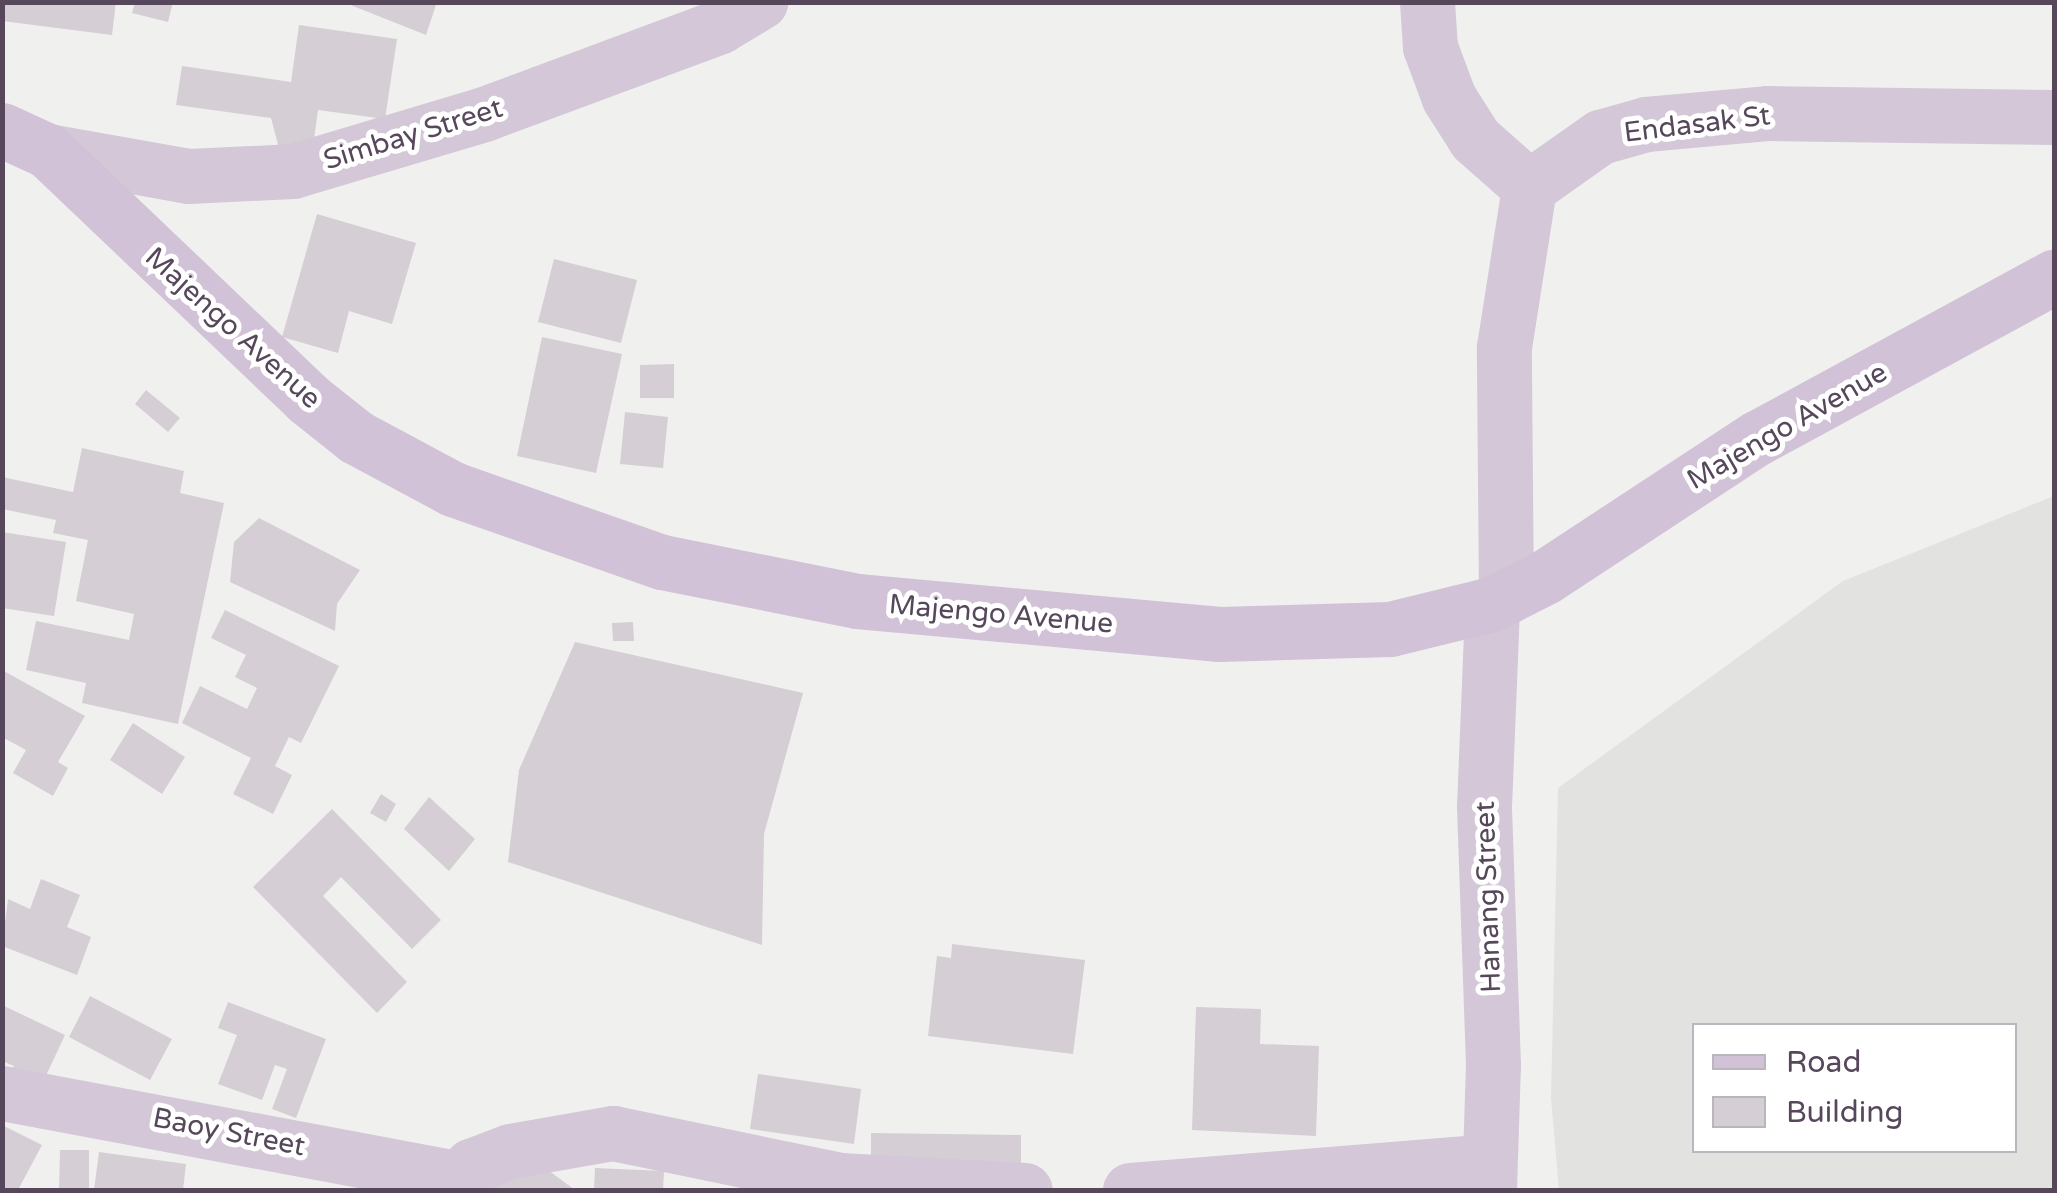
<!DOCTYPE html>
<html>
<head>
<meta charset="utf-8">
<style>
	body { margin:0 }
	#map { position:relative; width:2057px; height:1193px; overflow:hidden; background:#f0f1ee; font-family:"Varela Round",sans-serif }
	div>[style] { position:absolute }
	[style*='--x'] { left:calc(var(--x)*1px); top:calc(var(--y)*1px); width:calc(var(--w)*1px); rotate:calc(var(--a)*1deg) }
	.education>* { inset:0; background:#e2e2e0 }
	.building>* { inset:0; background:#d5ced5 }
	.street>* { height:55px; margin:-27.5px; padding:0 27.5px; transform-origin:27.5px; border-radius:27.5px; background:#d4c8d8 }
	.secondary>* { height:55px; margin:-27.5px; padding:0 27.5px; transform-origin:27.5px; border-radius:27.5px; background:#d2c2d7 }
	span { translate:-50% -50%; white-space:nowrap; text-align:center; line-height:1.15; -webkit-text-stroke:10px #fff; paint-order:stroke }
	.street-label { font-size:28px; color:#56475b }
	.frame { position:absolute; inset:0; border:5px solid #56475b; pointer-events:none }
	.legend { position:absolute; left:1692px; top:1023px; width:325px; height:130px; box-sizing:border-box; background:#fff; border:2px solid #bbb5bd; margin:0; padding:12px 18px; list-style:none; font-size:30px; color:#56475b }
	.legend li { display:flex; align-items:center; gap:20px; height:50px }
	.legend b { width:50px; border:2px solid #bbb5bd }
</style>
</head>
<body>
<div id="map">
	<div class="education">
		<div style="clip-path:polygon(evenodd,2054px 496px,2054px 1190px,1559px 1190px,1551px 1098px,1558px 788px,1843px 581px,2054px 496px,1694px 1026px,2014px 1026px,2014px 1150px,1694px 1150px,1694px 1026px)"></div>
	</div>
	<div class="building">
		<div style="clip-path:polygon(2px 2px,116px 2px,112px 35px,2px 21px)"></div>
		<div style="clip-path:polygon(135px 2px,173px 2px,168px 22px,132px 13px)"></div>
		<div style="clip-path:polygon(343px 2px,437px 2px,426px 35px)"></div>
		<div style="clip-path:polygon(299px 25px,397px 39px,385px 119px,318px 110px,312px 154px,281px 156px,271px 118px,176px 105px,182px 66px,291px 82px)"></div>
		<div style="clip-path:polygon(317px 214px,416px 243px,392px 324px,349px 311px,338px 353px,282px 337px)"></div>
		<div style="clip-path:polygon(554px 259px,637px 280px,621px 343px,538px 322px)"></div>
		<div style="clip-path:polygon(542px 337px,622px 354px,596px 473px,517px 456px)"></div>
		<div style="clip-path:polygon(674px 364px,674px 398px,640px 398px,640px 365px)"></div>
		<div style="clip-path:polygon(146px 390px,180px 418px,168px 432px,135px 404px)"></div>
		<div style="clip-path:polygon(625px 412px,668px 417px,663px 468px,620px 464px)"></div>
		<div style="clip-path:polygon(82px 448px,184px 471px,180px 493px,224px 503px,178px 724px,82px 703px,86px 683px,26px 670px,36px 621px,129px 640px,134px 614px,76px 601px,88px 540px,53px 533px,56px 520px,2px 509px,2px 477px,73px 492px)"></div>
		<div style="clip-path:polygon(259px 518px,360px 570px,337px 604px,335px 631px,230px 582px,234px 542px)"></div>
		<div style="clip-path:polygon(2px 532px,66px 542px,54px 616px,2px 608px)"></div>
		<div style="clip-path:polygon(225px 610px,339px 666px,301px 743px,289px 737px,275px 766px,292px 775px,273px 814px,233px 794px,251px 758px,182px 723px,200px 686px,247px 709px,257px 688px,235px 677px,246px 655px,211px 638px)"></div>
		<div style="clip-path:polygon(633px 622px,634px 641px,613px 641px,612px 623px)"></div>
		<div style="clip-path:polygon(575px 642px,803px 693px,764px 834px,762px 945px,508px 862px,519px 770px)"></div>
		<div style="clip-path:polygon(2px 670px,85px 716px,58px 762px,68px 768px,53px 796px,13px 773px,26px 750px,2px 737px)"></div>
		<div style="clip-path:polygon(133px 723px,185px 757px,162px 794px,110px 760px)"></div>
		<div style="clip-path:polygon(381px 794px,396px 804px,386px 822px,370px 813px)"></div>
		<div style="clip-path:polygon(429px 797px,475px 839px,449px 871px,404px 829px)"></div>
		<div style="clip-path:polygon(332px 809px,441px 920px,412px 949px,341px 877px,323px 896px,407px 982px,377px 1013px,253px 887px)"></div>
		<div style="clip-path:polygon(41px 879px,80px 895px,67px 927px,91px 937px,77px 975px,2px 946px,8px 899px,30px 909px)"></div>
		<div style="clip-path:polygon(952px 944px,1085px 960px,1073px 1054px,928px 1036px,937px 956px,951px 958px)"></div>
		<div style="clip-path:polygon(90px 996px,172px 1039px,150px 1080px,69px 1037px)"></div>
		<div style="clip-path:polygon(228px 1002px,326px 1039px,296px 1118px,272px 1109px,287px 1069px,275px 1065px,262px 1100px,218px 1084px,237px 1035px,218px 1028px)"></div>
		<div style="clip-path:polygon(2px 1005px,65px 1035px,37px 1095px,6px 1080px,14px 1066px,2px 1061px)"></div>
		<div style="clip-path:polygon(1196px 1007px,1261px 1009px,1260px 1044px,1319px 1046px,1316px 1136px,1192px 1130px)"></div>
		<div style="clip-path:polygon(758px 1074px,861px 1089px,854px 1144px,750px 1129px)"></div>
		<div style="clip-path:polygon(2px 1125px,42px 1145px,18px 1190px,2px 1190px)"></div>
		<div style="clip-path:polygon(871px 1133px,1021px 1135px,1021px 1179px,871px 1176px)"></div>
		<div style="clip-path:polygon(60px 1150px,89px 1150px,89px 1190px,59px 1190px)"></div>
		<div style="clip-path:polygon(99px 1152px,186px 1164px,183px 1190px,94px 1190px)"></div>
		<div style="clip-path:polygon(529px 1156px,575px 1190px,464px 1190px)"></div>
		<div style="clip-path:polygon(595px 1168px,664px 1171px,663px 1190px,594px 1190px)"></div>
	</div>
	<div class="street">
		<div style="--x:1427;--y:2;--w:45;--a:86.2"></div>
		<div style="--x:1430;--y:47;--w:54;--a:69.6"></div>
		<div style="--x:1449;--y:98;--w:49;--a:57.6"></div>
		<div style="--x:1475;--y:139;--w:72;--a:41.6"></div>
		<div style="--x:48;--y:151;--w:142;--a:10.1"></div>
		<div style="--x:188;--y:176;--w:105;--a:-2.7"></div>
		<div style="--x:293;--y:171;--w:199;--a:-16.6"></div>
		<div style="--x:484;--y:114;--w:252;--a:-20.4"></div>
		<div style="--x:720;--y:26;--w:47;--a:-31"></div>
		<div style="--x:1506;--y:597;--w:250;--a:-90.5"></div>
		<div style="--x:1504;--y:347;--w:162;--a:-81.1"></div>
		<div style="--x:1529;--y:187;--w:87;--a:-35.2"></div>
		<div style="--x:1600;--y:137;--w:48;--a:-15.8"></div>
		<div style="--x:1646;--y:124;--w:121;--a:-5.2"></div>
		<div style="--x:1767;--y:113;--w:287;--a:0.8"></div>
		<div style="--x:2;--y:1093;--w:461;--a:10.6"></div>
		<div style="--x:446;--y:1190;--w:35;--a:-44"></div>
		<div style="--x:471;--y:1166;--w:42;--a:-21"></div>
		<div style="--x:510;--y:1151;--w:105;--a:-9.9"></div>
		<div style="--x:613;--y:1133;--w:232;--a:11.7"></div>
		<div style="--x:840;--y:1180;--w:185;--a:3.1"></div>
		<div style="--x:1130;--y:1190;--w:359;--a:-4.6"></div>
		<div style="--x:1489;--y:1190;--w:125;--a:-88.2"></div>
		<div style="--x:1493;--y:1065;--w:258;--a:-92"></div>
		<div style="--x:1484;--y:807;--w:203;--a:-87.7"></div>
	</div>
	<div class="secondary">
		<div style="--x:2;--y:130;--w:51;--a:24.5"></div>
		<div style="--x:48;--y:151;--w:358;--a:43.6"></div>
		<div style="--x:307;--y:398;--w:63;--a:38.5"></div>
		<div style="--x:356;--y:437;--w:110;--a:28.2"></div>
		<div style="--x:453;--y:489;--w:221;--a:19.3"></div>
		<div style="--x:662;--y:562;--w:199;--a:11.3"></div>
		<div style="--x:857;--y:601;--w:364;--a:5.2"></div>
		<div style="--x:1219;--y:634;--w:171;--a:-1.7"></div>
		<div style="--x:1390;--y:629;--w:105;--a:-13.8"></div>
		<div style="--x:1492;--y:604;--w:59;--a:-27"></div>
		<div style="--x:1545;--y:577;--w:254;--a:-33.3"></div>
		<div style="--x:1757;--y:438;--w:338;--a:-28.5"></div>
	</div>
	<div class="street-label">
		<span style="left:1697px;top:124px;rotate:-7deg">Endasak St</span>
		<span style="left:413px;top:134px;rotate:-17deg">Simbay Street</span>
		<span style="left:233px;top:328px;rotate:42deg">Majengo Avenue</span>
		<span style="left:1787px;top:426px;rotate:-30deg">Majengo Avenue</span>
		<span style="left:1001px;top:614px;rotate:5deg">Majengo Avenue</span>
		<span style="left:1488px;top:897px;rotate:-92deg">Hanang Street</span>
		<span style="left:229px;top:1132px;rotate:11deg">Baoy Street</span>
	</div>
	<div class="frame"></div>
	<ul class="legend">
	<li><b style="height:12px;background:#d2c2d7"></b>Road</li>
	<li><b style="height:28px;background:#d5ced5"></b>Building</li>
	</ul>
</div>
</body>
</html>
